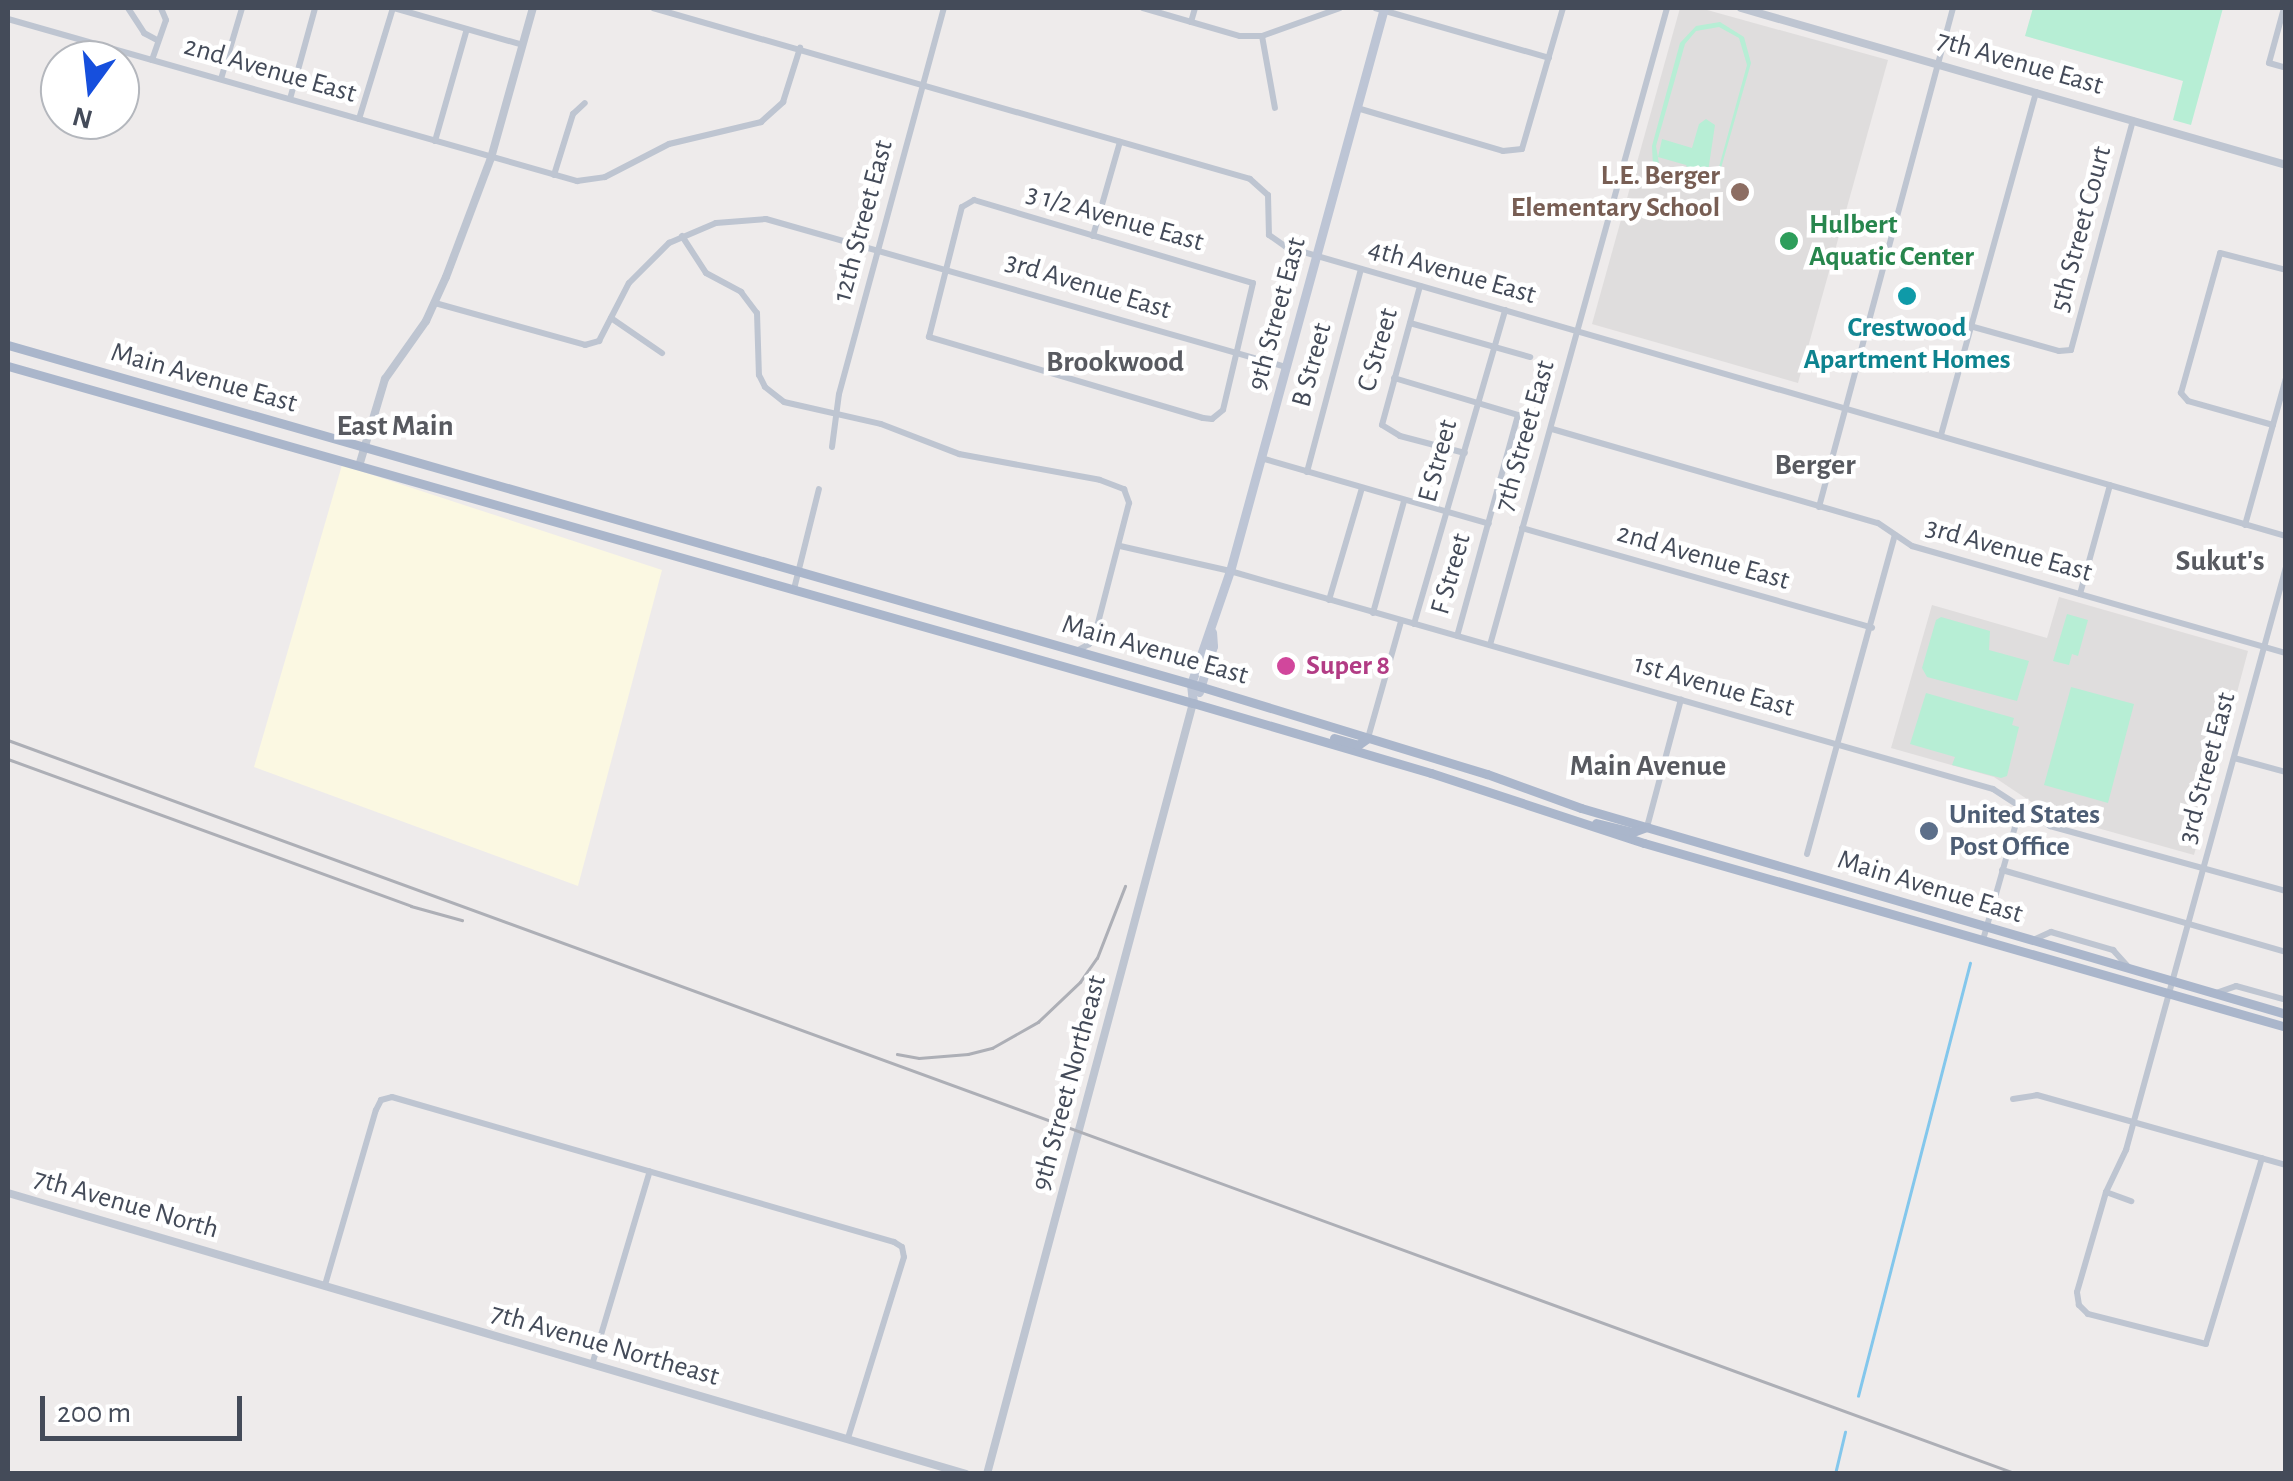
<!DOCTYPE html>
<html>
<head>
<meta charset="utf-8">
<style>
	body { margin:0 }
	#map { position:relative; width:2293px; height:1481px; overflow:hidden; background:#eeebeb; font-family:"Alegreya Sans",sans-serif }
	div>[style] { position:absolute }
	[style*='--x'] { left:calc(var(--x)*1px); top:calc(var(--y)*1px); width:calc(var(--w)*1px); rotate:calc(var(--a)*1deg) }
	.commercial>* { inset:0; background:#fbf8e2 }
	.education>* { inset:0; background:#dfdddd }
	.green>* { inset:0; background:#b7eed5 }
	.stream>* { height:2.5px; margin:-1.25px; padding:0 1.25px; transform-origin:1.25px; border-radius:1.25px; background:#83c7ec }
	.minor>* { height:6px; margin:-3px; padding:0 3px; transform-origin:3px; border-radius:3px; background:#bec5d1 }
	.tertiary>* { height:8px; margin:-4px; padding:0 4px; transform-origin:4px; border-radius:4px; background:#bec5d1 }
	.secondary>* { height:9px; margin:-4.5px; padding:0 4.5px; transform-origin:4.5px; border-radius:4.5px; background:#bdc5d5 }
	.primary>* { height:9px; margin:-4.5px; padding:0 4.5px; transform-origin:4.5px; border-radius:4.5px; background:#aab6cb }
	.rail>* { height:2.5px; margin:-1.25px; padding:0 1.25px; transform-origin:1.25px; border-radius:1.25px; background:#adafb6 }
	.dots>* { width:28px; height:28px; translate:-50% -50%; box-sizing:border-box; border:5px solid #fff; border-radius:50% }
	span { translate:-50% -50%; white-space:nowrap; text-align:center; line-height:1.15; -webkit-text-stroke:9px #fff; paint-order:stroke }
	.street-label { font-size:28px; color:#444b59 }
	.education-label { font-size:28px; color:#785e54; font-weight:700 }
	.right { translate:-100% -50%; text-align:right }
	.leisure-label { font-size:28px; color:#27864d; font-weight:700 }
	.left { translate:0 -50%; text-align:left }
	.culture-label { font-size:28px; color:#0d838f; font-weight:700 }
	.hotel-label { font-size:28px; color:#b23c85; font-weight:700 }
	.service-label { font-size:28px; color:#4e5e75; font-weight:700 }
	.neighbourhood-label { font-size:30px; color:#585a60; font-weight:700 }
	.frame { position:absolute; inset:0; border:10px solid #444b59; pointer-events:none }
	.north { position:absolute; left:40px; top:40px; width:100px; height:100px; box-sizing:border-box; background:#fff; border:2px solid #b4b7bd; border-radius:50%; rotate:195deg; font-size:28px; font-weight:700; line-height:40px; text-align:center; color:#444b59 }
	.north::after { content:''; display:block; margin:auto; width:35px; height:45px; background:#164fdd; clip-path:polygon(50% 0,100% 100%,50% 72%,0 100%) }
	.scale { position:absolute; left:40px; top:1396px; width:202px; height:45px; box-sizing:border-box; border:5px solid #444b59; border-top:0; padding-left:12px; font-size:30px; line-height:35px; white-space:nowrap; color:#444b59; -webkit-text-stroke:8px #fff; paint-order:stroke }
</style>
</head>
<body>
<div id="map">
	<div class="commercial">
		<div style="clip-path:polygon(342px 465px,662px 570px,578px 886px,254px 767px)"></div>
	</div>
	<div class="education">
		<div style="clip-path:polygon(1680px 8px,1700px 8px,1888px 60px,1798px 383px,1592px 324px)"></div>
		<div style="clip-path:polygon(2059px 597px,2248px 651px,2194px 855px,2051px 815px,1994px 777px,1891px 748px,1932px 605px,2047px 638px)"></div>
	</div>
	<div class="green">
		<div style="clip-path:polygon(2033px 8px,2223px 8px,2191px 125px,2173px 120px,2183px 81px,2025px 36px)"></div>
		<div style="clip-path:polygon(evenodd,1720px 22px,1744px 37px,1751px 63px,1719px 175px,1701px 188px,1676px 188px,1653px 167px,1652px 146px,1680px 43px,1696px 26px,1720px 22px,1719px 27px,1739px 38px,1747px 65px,1719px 167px,1703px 184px,1677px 185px,1660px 170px,1656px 146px,1685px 44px,1696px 31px,1719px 27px)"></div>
		<div style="clip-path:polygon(1706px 119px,1715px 125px,1708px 172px,1691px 174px,1686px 165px,1658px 157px,1662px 139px,1692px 148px,1699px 124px)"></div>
		<div style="clip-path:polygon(2067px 614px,2088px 620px,2078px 656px,2072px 654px,2069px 665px,2053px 661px)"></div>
		<div style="clip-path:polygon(1941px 617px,1990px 631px,1989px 650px,2029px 661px,2017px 701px,1927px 677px,1922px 668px,1936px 620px)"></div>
		<div style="clip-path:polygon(2071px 687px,2134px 704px,2108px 803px,2044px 785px)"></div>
		<div style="clip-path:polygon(1926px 693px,2014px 718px,2012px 725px,2019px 727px,2007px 776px,2001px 778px,1952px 765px,1955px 757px,1910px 744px)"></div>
	</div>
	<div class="stream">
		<div style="--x:1858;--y:1396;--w:447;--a:-75.5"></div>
		<div style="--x:1835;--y:1474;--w:43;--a:-76.6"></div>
	</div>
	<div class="minor">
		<div style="--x:128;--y:8;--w:30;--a:57"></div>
		<div style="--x:144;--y:33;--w:15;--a:28"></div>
		<div style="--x:394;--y:8;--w:134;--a:16"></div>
		<div style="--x:653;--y:8;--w:621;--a:15.98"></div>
		<div style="--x:1250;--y:179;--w:24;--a:42"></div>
		<div style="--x:1268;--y:195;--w:40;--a:88.6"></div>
		<div style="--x:1269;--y:235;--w:21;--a:35"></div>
		<div style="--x:1286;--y:247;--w:1041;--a:16.12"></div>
		<div style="--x:1143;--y:8;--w:101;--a:16.1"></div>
		<div style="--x:1240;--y:36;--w:22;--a:0"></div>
		<div style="--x:1262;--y:36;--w:83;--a:-19.7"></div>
		<div style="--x:1375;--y:8;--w:181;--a:16"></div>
		<div style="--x:2284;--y:8;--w:57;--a:105.3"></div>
		<div style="--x:2269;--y:63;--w:18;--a:16"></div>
		<div style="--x:8;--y:19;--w:592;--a:15.89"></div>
		<div style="--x:577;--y:181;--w:28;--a:-8"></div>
		<div style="--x:605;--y:177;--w:72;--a:-27.3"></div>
		<div style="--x:669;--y:144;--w:95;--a:-13.4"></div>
		<div style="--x:761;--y:122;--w:30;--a:-42"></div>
		<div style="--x:783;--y:102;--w:57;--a:-72.5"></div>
		<div style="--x:1191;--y:22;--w:15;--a:-74"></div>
		<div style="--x:1262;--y:36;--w:73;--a:79.8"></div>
		<div style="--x:152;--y:60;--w:42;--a:-70.7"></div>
		<div style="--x:166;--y:20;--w:13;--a:-113"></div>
		<div style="--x:221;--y:79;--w:74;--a:-73.5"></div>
		<div style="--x:290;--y:99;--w:94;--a:-74.6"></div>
		<div style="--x:1357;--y:108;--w:152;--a:16.4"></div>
		<div style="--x:1503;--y:151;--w:19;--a:-6"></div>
		<div style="--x:1522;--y:149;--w:147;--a:-73.8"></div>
		<div style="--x:359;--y:119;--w:116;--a:-73"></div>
		<div style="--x:435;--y:141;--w:116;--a:-74.1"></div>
		<div style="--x:554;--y:175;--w:64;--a:-72.7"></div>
		<div style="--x:573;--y:114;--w:16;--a:-43"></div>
		<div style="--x:974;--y:200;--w:291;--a:16.6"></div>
		<div style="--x:1253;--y:283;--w:130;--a:103.3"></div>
		<div style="--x:1223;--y:410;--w:14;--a:141"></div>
		<div style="--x:1212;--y:419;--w:9;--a:-174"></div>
		<div style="--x:1203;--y:418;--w:286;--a:-163.5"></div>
		<div style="--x:929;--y:337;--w:134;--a:-75.8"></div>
		<div style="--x:962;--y:207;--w:14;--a:-30"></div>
		<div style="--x:682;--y:236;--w:44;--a:57"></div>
		<div style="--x:706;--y:273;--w:40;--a:28"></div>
		<div style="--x:741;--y:292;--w:26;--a:53"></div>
		<div style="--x:757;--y:313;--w:62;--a:88.2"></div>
		<div style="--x:759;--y:375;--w:13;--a:63"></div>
		<div style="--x:765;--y:387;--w:24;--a:38"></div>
		<div style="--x:784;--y:402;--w:99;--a:12.8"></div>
		<div style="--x:881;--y:424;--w:84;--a:21"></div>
		<div style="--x:959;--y:454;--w:143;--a:10.4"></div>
		<div style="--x:1100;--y:480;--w:26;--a:21"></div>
		<div style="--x:1124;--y:489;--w:15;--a:70"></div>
		<div style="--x:1129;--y:503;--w:132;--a:104.5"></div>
		<div style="--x:1096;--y:631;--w:15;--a:118"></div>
		<div style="--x:1089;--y:644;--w:13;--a:151"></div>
		<div style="--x:1093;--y:236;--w:98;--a:-74"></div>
		<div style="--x:1420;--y:286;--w:144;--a:105.3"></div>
		<div style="--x:1382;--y:425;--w:21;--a:31"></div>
		<div style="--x:1400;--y:436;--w:67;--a:14.7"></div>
		<div style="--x:435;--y:303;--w:156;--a:15.6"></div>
		<div style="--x:585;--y:345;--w:15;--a:-16"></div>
		<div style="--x:599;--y:341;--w:65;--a:-62.7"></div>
		<div style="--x:629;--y:283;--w:57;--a:-45"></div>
		<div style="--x:669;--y:243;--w:51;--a:-23.1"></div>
		<div style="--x:716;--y:223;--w:50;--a:-4.6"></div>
		<div style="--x:766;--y:219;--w:541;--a:15.89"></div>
		<div style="--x:611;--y:318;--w:62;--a:34.5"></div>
		<div style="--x:1410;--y:323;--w:125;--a:15.8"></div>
		<div style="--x:1970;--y:326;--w:92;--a:15.7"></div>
		<div style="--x:2059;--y:351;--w:12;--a:-5"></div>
		<div style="--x:2071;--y:350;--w:238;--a:-74.9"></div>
		<div style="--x:1394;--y:378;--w:129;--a:16.6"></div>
		<div style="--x:1518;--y:415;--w:229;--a:105.4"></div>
		<div style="--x:2273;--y:425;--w:88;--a:-164.2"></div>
		<div style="--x:2188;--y:401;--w:11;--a:-131"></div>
		<div style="--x:2181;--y:393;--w:145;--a:-74.4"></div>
		<div style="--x:2220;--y:253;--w:68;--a:14.4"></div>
		<div style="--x:1552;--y:429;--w:339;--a:16.1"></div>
		<div style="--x:1878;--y:523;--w:41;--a:34.1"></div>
		<div style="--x:1912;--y:546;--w:389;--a:16"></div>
		<div style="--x:1941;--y:435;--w:356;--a:-74.5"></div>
		<div style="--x:832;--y:447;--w:53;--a:-82.5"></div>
		<div style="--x:839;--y:394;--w:400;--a:-74.8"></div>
		<div style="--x:1261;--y:458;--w:237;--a:16.1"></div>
		<div style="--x:1307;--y:472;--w:210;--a:-75.1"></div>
		<div style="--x:1819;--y:507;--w:517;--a:-74.97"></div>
		<div style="--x:2245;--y:525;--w:153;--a:-74.4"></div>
		<div style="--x:1522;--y:528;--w:364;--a:15.9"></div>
		<div style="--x:1120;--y:546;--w:113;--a:12.8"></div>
		<div style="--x:1230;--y:571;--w:794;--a:15.95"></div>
		<div style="--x:1993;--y:789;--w:68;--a:33"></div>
		<div style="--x:2050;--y:826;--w:245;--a:15.4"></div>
		<div style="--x:794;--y:589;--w:103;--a:-76"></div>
		<div style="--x:2080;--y:594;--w:113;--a:-74.6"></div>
		<div style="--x:1329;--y:600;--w:117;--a:-73.6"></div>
		<div style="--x:1373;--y:613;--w:116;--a:-74.5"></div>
		<div style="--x:1414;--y:624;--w:327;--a:-73.8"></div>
		<div style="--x:1490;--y:645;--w:661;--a:-74.47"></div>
		<div style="--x:1368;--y:738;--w:122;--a:-74.2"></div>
		<div style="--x:2234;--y:758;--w:54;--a:15.1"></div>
		<div style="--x:1647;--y:827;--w:132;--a:-75.1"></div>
		<div style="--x:1807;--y:854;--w:331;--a:-74.6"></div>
		<div style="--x:2002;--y:870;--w:296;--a:16.1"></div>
		<div style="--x:1899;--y:882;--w:96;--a:15"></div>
		<div style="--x:1983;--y:940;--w:125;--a:-74.2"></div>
		<div style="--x:2017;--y:820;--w:14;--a:-54"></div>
		<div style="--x:2033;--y:940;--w:20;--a:-24"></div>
		<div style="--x:2051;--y:932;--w:65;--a:16.2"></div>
		<div style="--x:2113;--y:950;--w:25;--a:48"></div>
		<div style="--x:2216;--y:993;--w:21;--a:-19"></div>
		<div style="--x:2236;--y:986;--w:52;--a:15.6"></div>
		<div style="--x:2013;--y:1099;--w:24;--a:-9"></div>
		<div style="--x:2037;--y:1095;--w:259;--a:15.7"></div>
		<div style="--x:2262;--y:1158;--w:194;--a:106.8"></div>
		<div style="--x:2206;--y:1344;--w:122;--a:-165.7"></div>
		<div style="--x:2088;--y:1314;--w:13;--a:-135"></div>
		<div style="--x:2079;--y:1305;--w:13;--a:-99"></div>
		<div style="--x:2077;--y:1292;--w:104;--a:-73.8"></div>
		<div style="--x:2106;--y:1192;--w:47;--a:-64.5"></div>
		<div style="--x:2126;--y:1150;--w:605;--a:-74.65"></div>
		<div style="--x:2106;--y:1192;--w:27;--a:20"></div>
		<div style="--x:325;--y:1285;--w:182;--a:-73.8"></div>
		<div style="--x:376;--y:1110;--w:11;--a:-63"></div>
		<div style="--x:381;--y:1100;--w:11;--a:-15"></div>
		<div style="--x:392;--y:1097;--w:523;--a:16.11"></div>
		<div style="--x:894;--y:1242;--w:9;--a:32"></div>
		<div style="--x:902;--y:1247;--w:10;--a:79"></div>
		<div style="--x:904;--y:1257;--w:189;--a:107.2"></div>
		<div style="--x:592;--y:1365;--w:202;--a:-73.4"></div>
	</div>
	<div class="tertiary">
		<div style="--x:1741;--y:8;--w:567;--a:16.07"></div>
		<div style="--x:359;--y:466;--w:91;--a:-73.4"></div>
		<div style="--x:385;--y:379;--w:71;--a:-54.7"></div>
		<div style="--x:426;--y:321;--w:48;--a:-65.6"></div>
		<div style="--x:446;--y:277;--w:127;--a:-69.3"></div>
		<div style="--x:491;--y:158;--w:156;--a:-74.4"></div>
		<div style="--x:8;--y:1193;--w:998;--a:16.35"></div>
		<div style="--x:987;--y:1474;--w:798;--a:-75.04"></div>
	</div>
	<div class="secondary">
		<div style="--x:1199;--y:692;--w:48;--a:-73.1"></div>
		<div style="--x:1213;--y:646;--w:14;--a:-94"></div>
		<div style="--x:1193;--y:703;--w:19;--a:-96"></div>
		<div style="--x:1191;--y:684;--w:120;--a:-71"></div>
		<div style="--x:1230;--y:571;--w:584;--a:-74.7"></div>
	</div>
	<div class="primary">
		<div style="--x:8;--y:345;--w:1242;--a:15.98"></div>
		<div style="--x:1202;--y:687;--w:298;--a:17"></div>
		<div style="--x:1487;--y:774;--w:100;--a:19.9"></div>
		<div style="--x:1581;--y:808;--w:734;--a:16.29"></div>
		<div style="--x:8;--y:366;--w:1232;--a:15.88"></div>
		<div style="--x:1193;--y:703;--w:248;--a:16.4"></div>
		<div style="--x:1431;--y:773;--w:224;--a:18.2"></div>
		<div style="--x:1644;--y:843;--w:668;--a:15.99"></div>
		<div style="--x:1334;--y:738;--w:25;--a:16"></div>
		<div style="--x:1358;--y:745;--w:12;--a:-35"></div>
		<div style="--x:1596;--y:823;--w:38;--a:14"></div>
		<div style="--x:1633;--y:832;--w:15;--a:-20"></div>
	</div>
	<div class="rail">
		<div style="--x:8;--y:740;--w:2139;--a:20.07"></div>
		<div style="--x:8;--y:759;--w:429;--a:20"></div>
		<div style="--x:411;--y:906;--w:53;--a:15.4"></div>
		<div style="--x:897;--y:1054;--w:22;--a:10"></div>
		<div style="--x:919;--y:1058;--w:49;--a:-4.7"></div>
		<div style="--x:968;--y:1054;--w:25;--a:-14"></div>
		<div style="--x:992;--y:1048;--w:53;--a:-29.5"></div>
		<div style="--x:1038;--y:1022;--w:58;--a:-43.6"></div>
		<div style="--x:1080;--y:982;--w:29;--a:-55"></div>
		<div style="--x:1097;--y:958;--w:77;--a:-68.7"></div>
	</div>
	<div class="dots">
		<div style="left:1740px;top:192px;background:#8d6e63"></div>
		<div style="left:1789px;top:241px;background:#2e9e5b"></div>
		<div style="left:1907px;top:296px;background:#0f9aa8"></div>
		<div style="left:1286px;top:666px;background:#d1479c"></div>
		<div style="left:1929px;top:831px;background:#5c6f8a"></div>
	</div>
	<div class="street-label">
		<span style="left:2020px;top:63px;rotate:16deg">7th Avenue East</span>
		<span style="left:270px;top:70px;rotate:16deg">2nd Avenue East</span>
		<span style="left:1115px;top:218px;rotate:16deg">3 1/2 Avenue East</span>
		<span style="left:863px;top:221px;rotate:-75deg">12th Street East</span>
		<span style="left:2081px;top:229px;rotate:-75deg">5th Street Court</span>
		<span style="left:1452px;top:272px;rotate:16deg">4th Avenue East</span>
		<span style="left:1088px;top:286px;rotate:17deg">3rd Avenue East</span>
		<span style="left:1277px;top:314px;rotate:-75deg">9th Street East</span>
		<span style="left:1378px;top:350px;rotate:-74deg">C Street</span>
		<span style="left:1312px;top:365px;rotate:-75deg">B Street</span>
		<span style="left:204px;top:378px;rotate:16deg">Main Avenue East</span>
		<span style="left:1525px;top:436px;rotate:-74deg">7th Street East</span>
		<span style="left:1438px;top:461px;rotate:-75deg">E Street</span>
		<span style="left:2009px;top:550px;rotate:16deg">3rd Avenue East</span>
		<span style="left:1703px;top:557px;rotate:16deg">2nd Avenue East</span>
		<span style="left:1451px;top:574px;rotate:-74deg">F Street</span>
		<span style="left:1155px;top:650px;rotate:16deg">Main Avenue East</span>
		<span style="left:1714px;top:686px;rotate:16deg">1st Avenue East</span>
		<span style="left:2207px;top:768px;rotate:-75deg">3rd Street East</span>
		<span style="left:1930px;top:887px;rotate:17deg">Main Avenue East</span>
		<span style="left:1069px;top:1083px;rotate:-75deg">9th Street Northeast</span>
		<span style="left:126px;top:1204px;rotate:16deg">7th Avenue North</span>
		<span style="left:605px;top:1345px;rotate:16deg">7th Avenue Northeast</span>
	</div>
	<div class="education-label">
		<span class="right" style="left:1720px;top:192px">L.E. Berger<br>Elementary School</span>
	</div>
	<div class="leisure-label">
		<span class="left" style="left:1809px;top:241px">Hulbert<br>Aquatic Center</span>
	</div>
	<div class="culture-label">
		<span style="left:1907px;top:344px">Crestwood<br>Apartment Homes</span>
	</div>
	<div class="hotel-label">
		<span class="left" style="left:1306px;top:666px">Super 8</span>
	</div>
	<div class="service-label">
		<span class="left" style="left:1949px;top:831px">United States<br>Post Office</span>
	</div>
	<div class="neighbourhood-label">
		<span style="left:1115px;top:362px">Brookwood</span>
		<span style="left:395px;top:426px">East Main</span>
		<span style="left:1815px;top:465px">Berger</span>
		<span style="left:2220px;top:561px">Sukut's</span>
		<span style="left:1648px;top:766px">Main Avenue</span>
	</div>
	<div class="frame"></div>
	<div class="north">N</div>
	<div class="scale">200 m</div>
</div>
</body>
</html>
